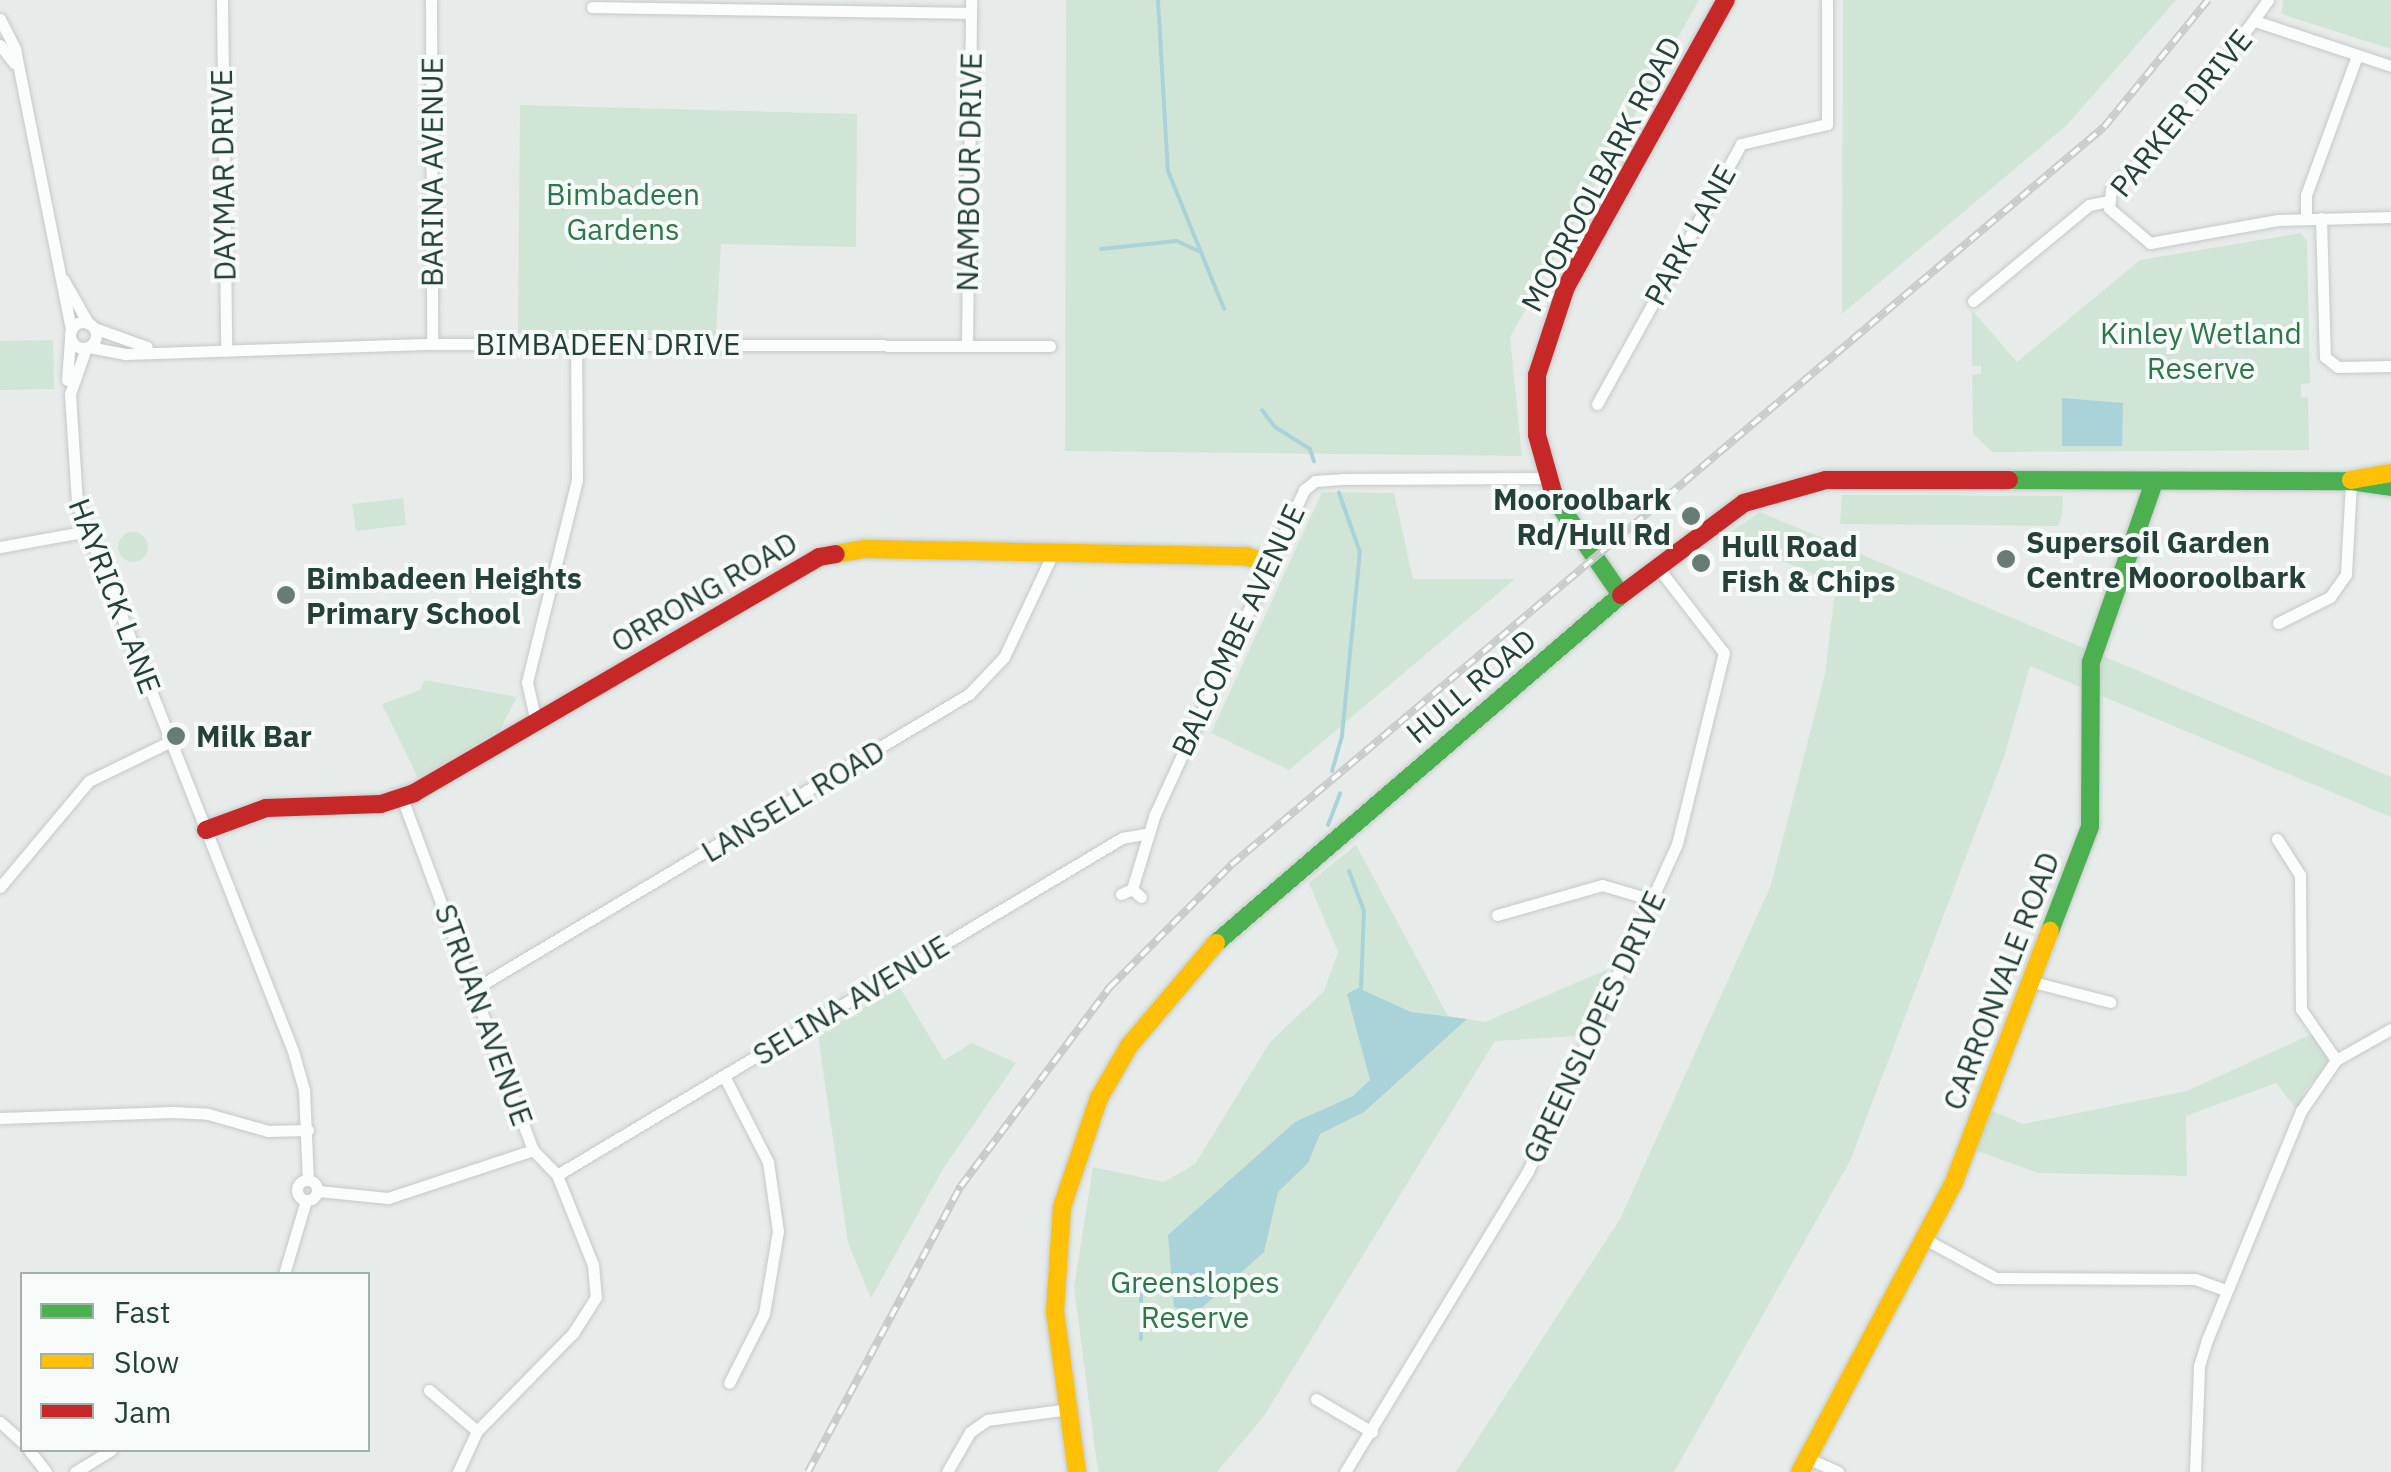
<!DOCTYPE html>
<html>
<head>
<meta charset="utf-8">
<style>
	body { margin:0 }
	#map { position:relative; width:2391px; height:1472px; overflow:hidden; background:#e7ecea; font-family:"IBM Plex Sans",sans-serif }
	div>[style] { position:absolute }
	[style*='--x'] { left:calc(var(--x)*1px); top:calc(var(--y)*1px); width:calc(var(--w)*1px); rotate:calc(var(--a)*1deg) }
	.green>* { inset:0; background:#d1e5d7 }
	.round { border-radius:50% }
	.water>* { inset:0; background:#a9d3d9 }
	.stream>* { height:4px; margin:-2px; padding:0 2px; transform-origin:2px; border-radius:2px; background:#a9d3d9 }
	.roads { filter:drop-shadow(0 0 2px #c4c9c7) drop-shadow(0 0 2px #c4c9c7) }
	.street>* { height:11px; margin:-5.5px; padding:0 5.5px; transform-origin:5.5px; border-radius:5.5px; background:#fbfcfc }
	.street>.ring { margin:-5.5px; padding:0; box-sizing:content-box; background:none; border:11px solid #fbfcfc; border-radius:50% }
	.fast>* { height:18px; margin:-9px; padding:0 9px; transform-origin:9px; border-radius:9px; background:#4caf50 }
	.slow>* { height:18px; margin:-9px; padding:0 9px; transform-origin:9px; border-radius:9px; background:#ffc107 }
	.jam>* { height:18px; margin:-9px; padding:0 9px; transform-origin:9px; border-radius:9px; background:#c62828 }
	.rail>* { height:8px; margin-top:-4px; transform-origin:0; background:repeating-linear-gradient(90deg,#f6faf8 0 11px,#c8cccb 0 22px); box-sizing:border-box; border-block:2px solid #c8cccb }
	.dots>* { width:28px; height:28px; translate:-50% -50%; box-sizing:border-box; border:5px solid #f6faf8; border-radius:50% }
	span { translate:-50% -50%; white-space:nowrap; text-align:center; line-height:1.15; -webkit-text-stroke:8px #f6faf8; paint-order:stroke }
	.street-label { font-size:30px; color:#244038 }
	.park-label { font-size:30px; color:#2e774a }
	.poi-label { font-size:30px; color:#244038; font-weight:700 }
	.right { translate:-100% -50%; text-align:right }
	.left { translate:0 -50%; text-align:left }
	.legend { position:absolute; left:20px; top:1272px; width:350px; height:180px; box-sizing:border-box; background:#f6faf8; border:2px solid #a2b0ab; margin:0; padding:12px 18px; list-style:none; font-size:30px; color:#244038 }
	.legend li { display:flex; align-items:center; gap:20px; height:50px }
	.legend b { width:50px; border:2px solid #a2b0ab }
</style>
</head>
<body>
<div id="map">
	<div class="green">
		<div style="clip-path:polygon(1066px 0,1699px 0,1510px 337px,1522px 456px,1065px 451px)"></div>
		<div style="clip-path:polygon(1843px 0,2176px 0,2067px 125px,1842px 314px)"></div>
		<div style="clip-path:polygon(2283px 0,2391px 0,2391px 49px,2281px 14px)"></div>
		<div style="clip-path:polygon(520px 105px,857px 114px,856px 247px,721px 244px,716px 336px,518px 333px)"></div>
		<div style="clip-path:polygon(2301px 233px,2307px 241px,2310px 383px,2301px 384px,2301px 397px,2308px 398px,2309px 450px,1992px 452px,1973px 434px,1972px 375px,1981px 374px,1981px 366px,1972px 366px,1972px 310px,2017px 362px,2140px 260px)"></div>
		<div style="clip-path:polygon(53px 340px,54px 389px,0 390px,0 341px)"></div>
		<div style="clip-path:polygon(1322px 492px,1394px 493px,1413px 579px,1515px 579px,1289px 770px,1211px 733px)"></div>
		<div style="clip-path:polygon(1842px 495px,2063px 496px,2062px 516px,2058px 526px,1840px 524px)"></div>
		<div style="clip-path:polygon(403px 498px,406px 525px,356px 531px,352px 504px)"></div>
		<div style="clip-path:polygon(1760px 512px,2391px 777px,2391px 817px,2030px 666px,2004px 757px,1850px 1161px,1674px 1472px,1456px 1472px,1620px 1219px,1771px 885px,1825px 674px,1836px 583px,1723px 537px)"></div>
		<div class="round" style="left:118px;top:532px;width:30px;height:30px"></div>
		<div style="clip-path:polygon(425px 680px,517px 697px,500px 730px,418px 778px,382px 704px,420px 690px)"></div>
		<div style="clip-path:polygon(1356px 845px,1448px 1016px,1485px 1022px,1608px 969px,1578px 1036px,1495px 1041px,1264px 1416px,1217px 1472px,1098px 1472px,1074px 1287px,1093px 1167px,1164px 1182px,1195px 1164px,1270px 1042px,1324px 991px,1338px 952px,1309px 883px)"></div>
		<div style="clip-path:polygon(899px 986px,944px 1060px,972px 1043px,1016px 1063px,943px 1169px,871px 1298px,848px 1243px,818px 1035px)"></div>
		<div style="clip-path:polygon(2314px 1033px,2333px 1060px,2305px 1090px,2297px 1110px,2276px 1083px,2186px 1116px,2187px 1176px,2038px 1173px,1972px 1149px,1987px 1109px,2023px 1124px,2187px 1091px)"></div>
	</div>
	<div class="water">
		<div style="clip-path:polygon(2062px 398px,2123px 403px,2122px 446px,2062px 446px)"></div>
		<div style="clip-path:polygon(1358px 988px,1411px 1012px,1467px 1019px,1364px 1112px,1320px 1134px,1308px 1163px,1278px 1192px,1264px 1252px,1197px 1312px,1174px 1307px,1168px 1235px,1295px 1122px,1353px 1096px,1370px 1080px,1347px 994px)"></div>
	</div>
	<div class="stream">
		<div style="--x:1158;--y:0;--w:171;--a:86.7"></div>
		<div style="--x:1168;--y:171;--w:149;--a:67.9"></div>
		<div style="--x:1101;--y:249;--w:76;--a:-6"></div>
		<div style="--x:1177;--y:241;--w:23;--a:25"></div>
		<div style="--x:1262;--y:410;--w:21;--a:53"></div>
		<div style="--x:1275;--y:427;--w:41;--a:32.2"></div>
		<div style="--x:1310;--y:449;--w:13;--a:72"></div>
		<div style="--x:1332;--y:771;--w:37;--a:-74"></div>
		<div style="--x:1342;--y:735;--w:184;--a:-84.4"></div>
		<div style="--x:1360;--y:552;--w:63;--a:-109.6"></div>
		<div style="--x:1328;--y:825;--w:34;--a:-69"></div>
		<div style="--x:1349;--y:871;--w:43;--a:69.4"></div>
		<div style="--x:1364;--y:911;--w:78;--a:92.2"></div>
		<div style="--x:1141;--y:1339;--w:51;--a:-90"></div>
		<div style="--x:1141;--y:1288;--w:33;--a:-18"></div>
	</div>
	<div class="roads">
		<div class="street">
			<div style="--x:222;--y:0;--w:350;--a:89.3"></div>
			<div style="--x:431;--y:0;--w:344;--a:89.8"></div>
			<div style="--x:2268;--y:0;--w:147;--a:125.9"></div>
			<div style="--x:2182;--y:119;--w:100;--a:135"></div>
			<div style="--x:2111;--y:190;--w:18;--a:96"></div>
			<div style="--x:2109;--y:208;--w:54;--a:40.5"></div>
			<div style="--x:2150;--y:243;--w:130;--a:-10.2"></div>
			<div style="--x:2278;--y:220;--w:113;--a:-1.5"></div>
			<div style="--x:592;--y:7;--w:378;--a:0.9"></div>
			<div style="--x:0;--y:19;--w:34;--a:63"></div>
			<div style="--x:15;--y:49;--w:287;--a:78.7"></div>
			<div style="--x:2255;--y:21;--w:143;--a:18.3"></div>
			<div style="--x:0;--y:45;--w:23;--a:52"></div>
			<div style="--x:2306;--y:218;--w:23;--a:-90"></div>
			<div style="--x:2306;--y:195;--w:146;--a:-69.9"></div>
			<div style="--x:2321;--y:218;--w:139;--a:88.4"></div>
			<div style="--x:2325;--y:357;--w:16;--a:38"></div>
			<div style="--x:2338;--y:367;--w:53;--a:-1.1"></div>
			<div style="--x:63;--y:279;--w:51;--a:60.4"></div>
			<div style="--x:1973;--y:301;--w:151;--a:-39.6"></div>
			<div style="--x:2089;--y:205;--w:19;--a:-12"></div>
			<div class="ring" style="left:70px;top:322px;width:15px;height:15px"></div>
			<div style="--x:94;--y:328;--w:56;--a:19.7"></div>
			<div style="--x:967;--y:343;--w:343;--a:-89.3"></div>
			<div style="--x:89;--y:347;--w:38;--a:11"></div>
			<div style="--x:126;--y:354;--w:306;--a:-1.9"></div>
			<div style="--x:432;--y:344;--w:618;--a:0.19"></div>
			<div style="--x:86;--y:348;--w:49;--a:109.2"></div>
			<div style="--x:70;--y:394;--w:109;--a:86.3"></div>
			<div style="--x:77;--y:503;--w:589;--a:68.49"></div>
			<div style="--x:293;--y:1051;--w:41;--a:74.2"></div>
			<div style="--x:304;--y:1090;--w:90;--a:87.5"></div>
			<div style="--x:67;--y:380;--w:41;--a:-85.8"></div>
			<div style="--x:1597;--y:404;--w:297;--a:-61"></div>
			<div style="--x:1741;--y:144;--w:88;--a:-13.1"></div>
			<div style="--x:1827;--y:124;--w:124;--a:-90"></div>
			<div style="--x:0;--y:547;--w:89;--a:-10.3"></div>
			<div style="--x:2278;--y:623;--w:58;--a:-26.6"></div>
			<div style="--x:2330;--y:597;--w:28;--a:-55"></div>
			<div style="--x:2346;--y:574;--w:93;--a:-86.9"></div>
			<div style="--x:536;--y:722;--w:41;--a:-102.7"></div>
			<div style="--x:527;--y:682;--w:208;--a:-76.1"></div>
			<div style="--x:577;--y:480;--w:135;--a:-90.4"></div>
			<div style="--x:402;--y:798;--w:376;--a:69.6"></div>
			<div style="--x:533;--y:1150;--w:35;--a:46"></div>
			<div style="--x:557;--y:1175;--w:97;--a:68.2"></div>
			<div style="--x:593;--y:1265;--w:32;--a:85"></div>
			<div style="--x:596;--y:1297;--w:43;--a:122.6"></div>
			<div style="--x:573;--y:1333;--w:137;--a:134.4"></div>
			<div style="--x:477;--y:1431;--w:45;--a:114.9"></div>
			<div style="--x:2277;--y:839;--w:43;--a:57.4"></div>
			<div style="--x:2300;--y:875;--w:134;--a:89.6"></div>
			<div style="--x:2301;--y:1009;--w:62;--a:55.5"></div>
			<div style="--x:0;--y:887;--w:138;--a:-50"></div>
			<div style="--x:89;--y:781;--w:91;--a:-26"></div>
			<div style="--x:1132;--y:889;--w:78;--a:-73"></div>
			<div style="--x:1155;--y:814;--w:357;--a:-65.3"></div>
			<div style="--x:1304;--y:490;--w:14;--a:-39"></div>
			<div style="--x:1315;--y:481;--w:27;--a:-4"></div>
			<div style="--x:1342;--y:479;--w:204;--a:-0.3"></div>
			<div style="--x:1121;--y:894;--w:12;--a:-24"></div>
			<div style="--x:1132;--y:889;--w:12;--a:42"></div>
			<div style="--x:1497;--y:915;--w:109;--a:-15.9"></div>
			<div style="--x:1602;--y:885;--w:53;--a:16.4"></div>
			<div style="--x:2029;--y:981;--w:84;--a:14.5"></div>
			<div style="--x:476;--y:988;--w:574;--a:-30.81"></div>
			<div style="--x:969;--y:694;--w:51;--a:-46.6"></div>
			<div style="--x:1004;--y:657;--w:110;--a:-64.8"></div>
			<div style="--x:724;--y:1076;--w:97;--a:62.9"></div>
			<div style="--x:768;--y:1162;--w:70;--a:81.8"></div>
			<div style="--x:778;--y:1231;--w:84;--a:99.6"></div>
			<div style="--x:764;--y:1314;--w:77;--a:116.9"></div>
			<div style="--x:0;--y:1118;--w:173;--a:-2"></div>
			<div style="--x:173;--y:1112;--w:35;--a:3"></div>
			<div style="--x:208;--y:1114;--w:62;--a:15.8"></div>
			<div style="--x:268;--y:1131;--w:40;--a:-1.4"></div>
			<div style="--x:557;--y:1175;--w:658;--a:-30.81"></div>
			<div style="--x:1122;--y:838;--w:27;--a:-10"></div>
			<div class="ring" style="left:297px;top:1180px;width:9px;height:9px"></div>
			<div style="--x:318;--y:1191;--w:70;--a:5.7"></div>
			<div style="--x:388;--y:1198;--w:153;--a:-18.3"></div>
			<div style="--x:1925;--y:1239;--w:81;--a:28.8"></div>
			<div style="--x:1996;--y:1278;--w:199;--a:0.3"></div>
			<div style="--x:2195;--y:1279;--w:30;--a:20"></div>
			<div style="--x:284;--y:1274;--w:77;--a:-73.4"></div>
			<div style="--x:429;--y:1390;--w:63;--a:40.5"></div>
			<div style="--x:1316;--y:1399;--w:65;--a:30.5"></div>
			<div style="--x:0;--y:1422;--w:30;--a:42"></div>
			<div style="--x:29;--y:1450;--w:28;--a:52"></div>
			<div style="--x:1807;--y:1458;--w:34;--a:24"></div>
			<div style="--x:75;--y:1472;--w:42;--a:-31.4"></div>
			<div style="--x:947;--y:1472;--w:46;--a:-60.1"></div>
			<div style="--x:970;--y:1432;--w:21;--a:-35"></div>
			<div style="--x:987;--y:1420;--w:83;--a:-7.6"></div>
			<div style="--x:1345;--y:1472;--w:352;--a:-58.7"></div>
			<div style="--x:1528;--y:1171;--w:359;--a:-65.5"></div>
			<div style="--x:1677;--y:844;--w:197;--a:-76.2"></div>
			<div style="--x:1724;--y:653;--w:111;--a:-127.7"></div>
			<div style="--x:2195;--y:1472;--w:106;--a:-87.8"></div>
			<div style="--x:2199;--y:1366;--w:27;--a:-73"></div>
			<div style="--x:2207;--y:1340;--w:248;--a:-67.7"></div>
			<div style="--x:2301;--y:1111;--w:62;--a:-55.5"></div>
			<div style="--x:2336;--y:1060;--w:63;--a:-29.4"></div>
		</div>
		<div class="fast">
			<div style="--x:2009;--y:480;--w:342;--a:0.2"></div>
			<div style="--x:2351;--y:481;--w:40;--a:8.5"></div>
			<div style="--x:2050;--y:931;--w:111;--a:-69"></div>
			<div style="--x:2090;--y:827;--w:165;--a:-89.7"></div>
			<div style="--x:2091;--y:662;--w:191;--a:-70.7"></div>
			<div style="--x:1216;--y:943;--w:534;--a:-40.67"></div>
			<div style="--x:1621;--y:595;--w:116;--a:-124.5"></div>
		</div>
		<div class="slow">
			<div style="--x:2351;--y:480;--w:41;--a:-9.9"></div>
			<div style="--x:836;--y:554;--w:29;--a:-10"></div>
			<div style="--x:865;--y:549;--w:380;--a:1.1"></div>
			<div style="--x:1245;--y:556;--w:22;--a:16"></div>
			<div style="--x:1077;--y:1472;--w:162;--a:-97.8"></div>
			<div style="--x:1055;--y:1312;--w:105;--a:-86.2"></div>
			<div style="--x:1062;--y:1207;--w:115;--a:-71.3"></div>
			<div style="--x:1099;--y:1098;--w:60;--a:-60"></div>
			<div style="--x:1129;--y:1046;--w:135;--a:-49.8"></div>
			<div style="--x:1800;--y:1472;--w:328;--a:-62"></div>
			<div style="--x:1954;--y:1182;--w:269;--a:-69.1"></div>
		</div>
		<div class="jam">
			<div style="--x:1555;--y:499;--w:66;--a:-105.7"></div>
			<div style="--x:1537;--y:435;--w:60;--a:-90"></div>
			<div style="--x:1537;--y:375;--w:93;--a:-71.8"></div>
			<div style="--x:1566;--y:287;--w:329;--a:-60.9"></div>
			<div style="--x:1621;--y:595;--w:154;--a:-36.8"></div>
			<div style="--x:1744;--y:503;--w:85;--a:-15.7"></div>
			<div style="--x:1826;--y:480;--w:183;--a:0"></div>
			<div style="--x:206;--y:830;--w:64;--a:-20.1"></div>
			<div style="--x:266;--y:808;--w:115;--a:-2"></div>
			<div style="--x:381;--y:804;--w:35;--a:-18"></div>
			<div style="--x:414;--y:793;--w:469;--a:-30.2"></div>
			<div style="--x:819;--y:557;--w:17;--a:-10"></div>
		</div>
	</div>
	<div class="rail">
		<div style="--x:808;--y:1472;--w:324;--a:-61.9"></div>
		<div style="--x:961;--y:1186;--w:249;--a:-53.2"></div>
		<div style="--x:1110;--y:987;--w:172;--a:-45.2"></div>
		<div style="--x:1231;--y:865;--w:1143;--a:-40.21"></div>
		<div style="--x:2104;--y:127;--w:164;--a:-50.7"></div>
	</div>
	<div class="dots">
		<div style="left:1691px;top:516px;background:#687c76"></div>
		<div style="left:2006px;top:559px;background:#687c76"></div>
		<div style="left:1701px;top:563px;background:#687c76"></div>
		<div style="left:286px;top:595px;background:#687c76"></div>
		<div style="left:176px;top:736px;background:#687c76"></div>
	</div>
	<div class="street-label">
		<span style="left:2181px;top:113px;rotate:-51deg">PARKER DRIVE</span>
		<span style="left:432px;top:172px;rotate:-90deg">BARINA AVENUE</span>
		<span style="left:969px;top:172px;rotate:-89deg">NAMBOUR DRIVE</span>
		<span style="left:1601px;top:174px;rotate:-62deg">MOOROOLBARK ROAD</span>
		<span style="left:223px;top:175px;rotate:-91deg">DAYMAR DRIVE</span>
		<span style="left:1690px;top:235px;rotate:-61deg">PARK LANE</span>
		<span style="left:608px;top:344px">BIMBADEEN DRIVE</span>
		<span style="left:704px;top:592px;rotate:-30deg">ORRONG ROAD</span>
		<span style="left:115px;top:596px;rotate:69deg">HAYRICK LANE</span>
		<span style="left:1238px;top:630px;rotate:-65deg">BALCOMBE AVENUE</span>
		<span style="left:1471px;top:686px;rotate:-40deg">HULL ROAD</span>
		<span style="left:793px;top:801px;rotate:-31deg">LANSELL ROAD</span>
		<span style="left:2001px;top:981px;rotate:-69deg">CARRONVALE ROAD</span>
		<span style="left:851px;top:1000px;rotate:-31deg">SELINA AVENUE</span>
		<span style="left:484px;top:1015px;rotate:70deg">STRUAN AVENUE</span>
		<span style="left:1594px;top:1027px;rotate:-65deg">GREENSLOPES DRIVE</span>
	</div>
	<div class="park-label">
		<span style="left:623px;top:211px">Bimbadeen<br>Gardens</span>
		<span style="left:2201px;top:350px">Kinley Wetland<br>Reserve</span>
		<span style="left:1195px;top:1299px">Greenslopes<br>Reserve</span>
	</div>
	<div class="poi-label">
		<span class="right" style="left:1671px;top:516px">Mooroolbark<br>Rd/Hull Rd</span>
		<span class="left" style="left:2026px;top:559px">Supersoil Garden<br>Centre Mooroolbark</span>
		<span class="left" style="left:1721px;top:563px">Hull Road<br>Fish &amp; Chips</span>
		<span class="left" style="left:306px;top:595px">Bimbadeen Heights<br>Primary School</span>
		<span class="left" style="left:196px;top:736px">Milk Bar</span>
	</div>
	<ul class="legend">
	<li><b style="height:12px;background:#4caf50"></b>Fast</li>
	<li><b style="height:12px;background:#ffc107"></b>Slow</li>
	<li><b style="height:12px;background:#c62828"></b>Jam</li>
	</ul>
</div>
</body>
</html>
